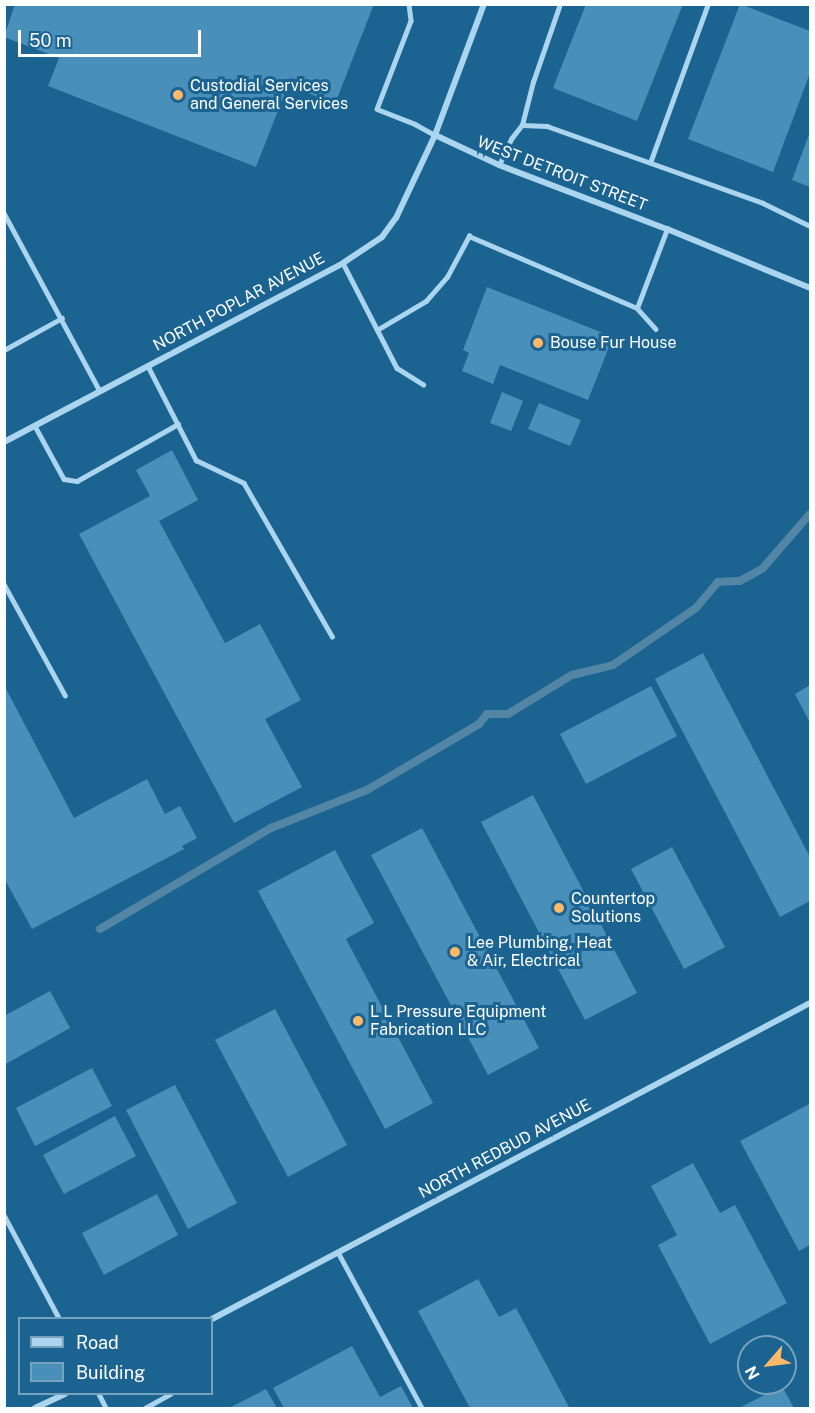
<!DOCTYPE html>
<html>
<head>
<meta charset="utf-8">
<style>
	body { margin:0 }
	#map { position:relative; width:815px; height:1413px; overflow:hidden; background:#1b6491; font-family:"Public Sans",sans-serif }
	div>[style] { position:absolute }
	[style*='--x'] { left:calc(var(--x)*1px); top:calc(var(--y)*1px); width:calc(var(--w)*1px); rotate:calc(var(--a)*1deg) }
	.stream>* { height:8px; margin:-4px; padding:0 4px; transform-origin:4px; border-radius:4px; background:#5386a5 }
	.building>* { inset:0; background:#488fba }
	.lane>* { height:4.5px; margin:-2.25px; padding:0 2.25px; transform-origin:2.25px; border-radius:2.25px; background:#abd5ef }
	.street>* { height:6px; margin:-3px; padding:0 3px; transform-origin:3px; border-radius:3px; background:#abd5ef }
	.dots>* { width:16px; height:16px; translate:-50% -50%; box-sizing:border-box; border:3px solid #1b6491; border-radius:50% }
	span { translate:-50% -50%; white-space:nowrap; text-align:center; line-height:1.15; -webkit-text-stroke:6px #1b6491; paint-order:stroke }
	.poi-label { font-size:16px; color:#fff }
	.left { translate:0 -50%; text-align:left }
	.street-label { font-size:16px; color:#fff }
	.frame { position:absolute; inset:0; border:6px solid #fff; pointer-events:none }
	.legend { position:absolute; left:18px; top:1317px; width:195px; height:78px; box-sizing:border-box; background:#1b6491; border:2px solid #76a2bd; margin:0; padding:8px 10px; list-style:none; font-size:18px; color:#fff }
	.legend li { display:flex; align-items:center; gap:12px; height:30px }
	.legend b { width:30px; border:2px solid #76a2bd }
	.north { position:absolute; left:737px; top:1335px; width:60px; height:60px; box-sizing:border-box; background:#1b6491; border:2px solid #76a2bd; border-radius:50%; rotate:242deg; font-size:16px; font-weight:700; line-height:24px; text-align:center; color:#fff }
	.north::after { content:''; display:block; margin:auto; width:21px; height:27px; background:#ffb968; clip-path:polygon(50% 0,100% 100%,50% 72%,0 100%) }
	.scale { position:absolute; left:18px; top:30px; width:183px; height:27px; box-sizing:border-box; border:3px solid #fff; border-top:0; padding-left:8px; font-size:18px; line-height:21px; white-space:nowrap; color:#fff; -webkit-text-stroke:4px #1b6491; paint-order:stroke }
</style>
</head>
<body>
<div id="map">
	<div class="stream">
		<div style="--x:100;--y:929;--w:199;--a:-30.6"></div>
		<div style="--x:271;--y:828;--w:103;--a:-21.6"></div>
		<div style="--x:367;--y:790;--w:130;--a:-30.5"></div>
		<div style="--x:479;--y:724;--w:13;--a:-51"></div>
		<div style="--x:487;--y:714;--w:21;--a:0"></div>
		<div style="--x:508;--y:714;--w:75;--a:-31.4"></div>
		<div style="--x:572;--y:675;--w:42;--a:-13.7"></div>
		<div style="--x:613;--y:665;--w:101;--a:-34.5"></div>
		<div style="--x:696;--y:608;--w:34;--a:-50"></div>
		<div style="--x:718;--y:582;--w:22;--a:-3"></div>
		<div style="--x:740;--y:581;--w:26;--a:-29"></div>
		<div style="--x:763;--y:568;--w:72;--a:-49"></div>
	</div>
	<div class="building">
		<div style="clip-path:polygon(15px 4px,374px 4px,335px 104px,288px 85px,256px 167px,48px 86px,59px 58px,4px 37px)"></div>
		<div style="clip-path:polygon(586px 4px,683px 4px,637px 121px,553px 88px)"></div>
		<div style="clip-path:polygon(740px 4px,810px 31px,810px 73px,773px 172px,688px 139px)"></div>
		<div style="clip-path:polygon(810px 132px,810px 187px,792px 180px)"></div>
		<div style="clip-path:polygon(487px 287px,613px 337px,588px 400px,500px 365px,493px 384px,462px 371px,469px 353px,463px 350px)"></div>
		<div style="clip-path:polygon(502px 392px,523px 401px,511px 431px,490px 423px)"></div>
		<div style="clip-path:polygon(539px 403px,581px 420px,570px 446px,528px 429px)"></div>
		<div style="clip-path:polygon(172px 450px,198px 500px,159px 521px,225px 643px,260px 624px,301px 700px,265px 719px,302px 787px,234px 823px,79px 534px,150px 496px,136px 470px)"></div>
		<div style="clip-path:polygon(703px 653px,810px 857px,810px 901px,780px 917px,655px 679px)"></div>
		<div style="clip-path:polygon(4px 685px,74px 818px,147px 779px,165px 814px,180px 806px,197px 838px,182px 846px,184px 849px,32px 929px,4px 878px)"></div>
		<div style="clip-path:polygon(810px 685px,810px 723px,795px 694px)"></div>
		<div style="clip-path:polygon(651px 686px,677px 736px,586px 784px,560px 734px)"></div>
		<div style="clip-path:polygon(533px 795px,637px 993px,585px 1020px,481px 822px)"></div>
		<div style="clip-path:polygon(422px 828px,539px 1048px,488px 1075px,371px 855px)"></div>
		<div style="clip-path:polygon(672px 847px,725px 947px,684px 969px,631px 869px)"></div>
		<div style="clip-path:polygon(335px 850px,374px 923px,346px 939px,433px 1103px,385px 1129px,258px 891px)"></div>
		<div style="clip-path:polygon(50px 991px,70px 1028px,4px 1065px,4px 1016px)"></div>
		<div style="clip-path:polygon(275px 1009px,347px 1145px,288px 1177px,215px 1040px)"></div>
		<div style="clip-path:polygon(92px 1068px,112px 1106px,35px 1146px,16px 1108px)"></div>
		<div style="clip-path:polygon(175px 1085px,237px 1203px,188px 1229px,126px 1110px)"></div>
		<div style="clip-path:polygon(809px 1104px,810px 1245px,799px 1251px,740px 1141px)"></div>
		<div style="clip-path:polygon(115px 1116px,136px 1156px,64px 1194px,43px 1155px)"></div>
		<div style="clip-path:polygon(693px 1163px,720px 1213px,735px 1205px,787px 1303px,710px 1344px,658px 1245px,677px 1235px,651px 1186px)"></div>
		<div style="clip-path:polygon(157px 1194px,178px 1235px,104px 1275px,82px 1233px)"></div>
		<div style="clip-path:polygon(478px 1279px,499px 1317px,516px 1308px,569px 1407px,470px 1408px,418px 1311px)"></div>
		<div style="clip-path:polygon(352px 1346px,380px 1397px,401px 1386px,413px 1408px,284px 1408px,273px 1388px)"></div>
		<div style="clip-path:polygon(782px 1386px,794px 1408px,739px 1408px)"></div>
		<div style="clip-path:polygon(266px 1389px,277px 1408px,229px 1408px)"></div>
	</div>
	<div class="lane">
		<div style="--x:409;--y:4;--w:17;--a:83"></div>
		<div style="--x:411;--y:21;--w:94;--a:111.1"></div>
		<div style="--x:377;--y:109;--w:41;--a:21.5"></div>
		<div style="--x:415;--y:124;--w:23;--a:29"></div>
		<div style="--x:522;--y:125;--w:44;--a:-75.7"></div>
		<div style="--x:533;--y:82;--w:83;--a:-70.9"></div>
		<div style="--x:650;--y:163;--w:169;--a:-70"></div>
		<div style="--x:499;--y:165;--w:29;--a:-65"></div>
		<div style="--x:511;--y:139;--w:18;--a:-52"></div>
		<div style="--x:522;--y:125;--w:25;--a:2"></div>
		<div style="--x:547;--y:126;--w:229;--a:19.6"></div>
		<div style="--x:763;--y:203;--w:52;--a:26.1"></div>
		<div style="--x:4;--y:213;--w:202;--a:61.7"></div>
		<div style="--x:343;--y:263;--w:118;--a:62.8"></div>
		<div style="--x:397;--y:368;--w:31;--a:32"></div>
		<div style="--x:637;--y:308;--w:85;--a:-69.2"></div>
		<div style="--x:377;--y:330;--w:57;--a:-30.6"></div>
		<div style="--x:426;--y:301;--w:32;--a:-49"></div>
		<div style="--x:447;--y:277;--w:47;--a:-61.8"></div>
		<div style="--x:469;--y:236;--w:183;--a:23.2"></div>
		<div style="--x:637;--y:308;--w:28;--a:48"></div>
		<div style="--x:4;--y:350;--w:66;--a:-28.9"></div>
		<div style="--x:148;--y:366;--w:106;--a:62.9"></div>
		<div style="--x:196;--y:460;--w:53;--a:25.6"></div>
		<div style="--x:244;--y:483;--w:177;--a:60.1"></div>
		<div style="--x:35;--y:426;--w:60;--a:61.3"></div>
		<div style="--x:64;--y:479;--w:13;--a:9"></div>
		<div style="--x:77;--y:481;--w:116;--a:-29.4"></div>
		<div style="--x:4;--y:584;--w:127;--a:61.2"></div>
		<div style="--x:4;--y:1215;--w:117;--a:61.9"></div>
		<div style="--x:338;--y:1252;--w:177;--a:61.7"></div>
		<div style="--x:99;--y:1394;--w:16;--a:63"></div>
		<div style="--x:145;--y:1408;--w:29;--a:-29"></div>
	</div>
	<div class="street">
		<div style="--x:435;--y:135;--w:71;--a:25.1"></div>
		<div style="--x:499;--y:165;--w:180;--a:20.9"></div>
		<div style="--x:667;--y:229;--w:155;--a:22.4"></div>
		<div style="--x:4;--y:442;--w:383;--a:-27.8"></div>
		<div style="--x:343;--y:263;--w:47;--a:-33.7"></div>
		<div style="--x:382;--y:237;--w:24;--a:-54"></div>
		<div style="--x:396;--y:218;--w:92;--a:-64.8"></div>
		<div style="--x:435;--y:135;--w:140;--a:-69.5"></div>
		<div style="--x:212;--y:1319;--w:676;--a:-27.85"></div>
		<div style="--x:35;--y:1408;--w:33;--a:-25"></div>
	</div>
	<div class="dots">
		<div style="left:178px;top:95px;background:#ffb968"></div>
		<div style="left:538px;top:343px;background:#ffb968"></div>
		<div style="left:559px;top:908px;background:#ffb968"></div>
		<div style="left:455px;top:952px;background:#ffb968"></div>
		<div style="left:358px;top:1021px;background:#ffb968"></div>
	</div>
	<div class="poi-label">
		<span class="left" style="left:190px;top:95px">Custodial Services<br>and General Services</span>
		<span class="left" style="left:550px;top:343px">Bouse Fur House</span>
		<span class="left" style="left:571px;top:908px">Countertop<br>Solutions</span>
		<span class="left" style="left:467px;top:952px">Lee Plumbing, Heat<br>&amp; Air, Electrical</span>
		<span class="left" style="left:370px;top:1021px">L L Pressure Equipment<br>Fabrication LLC</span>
	</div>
	<div class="street-label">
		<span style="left:562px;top:174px;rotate:21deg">WEST DETROIT STREET</span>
		<span style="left:239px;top:302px;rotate:-28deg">NORTH POPLAR AVENUE</span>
		<span style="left:505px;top:1149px;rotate:-28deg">NORTH REDBUD AVENUE</span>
	</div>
	<div class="frame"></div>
	<ul class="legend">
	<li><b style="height:8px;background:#abd5ef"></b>Road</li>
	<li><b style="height:16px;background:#488fba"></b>Building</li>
	</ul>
	<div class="north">N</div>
	<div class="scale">50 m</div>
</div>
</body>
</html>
